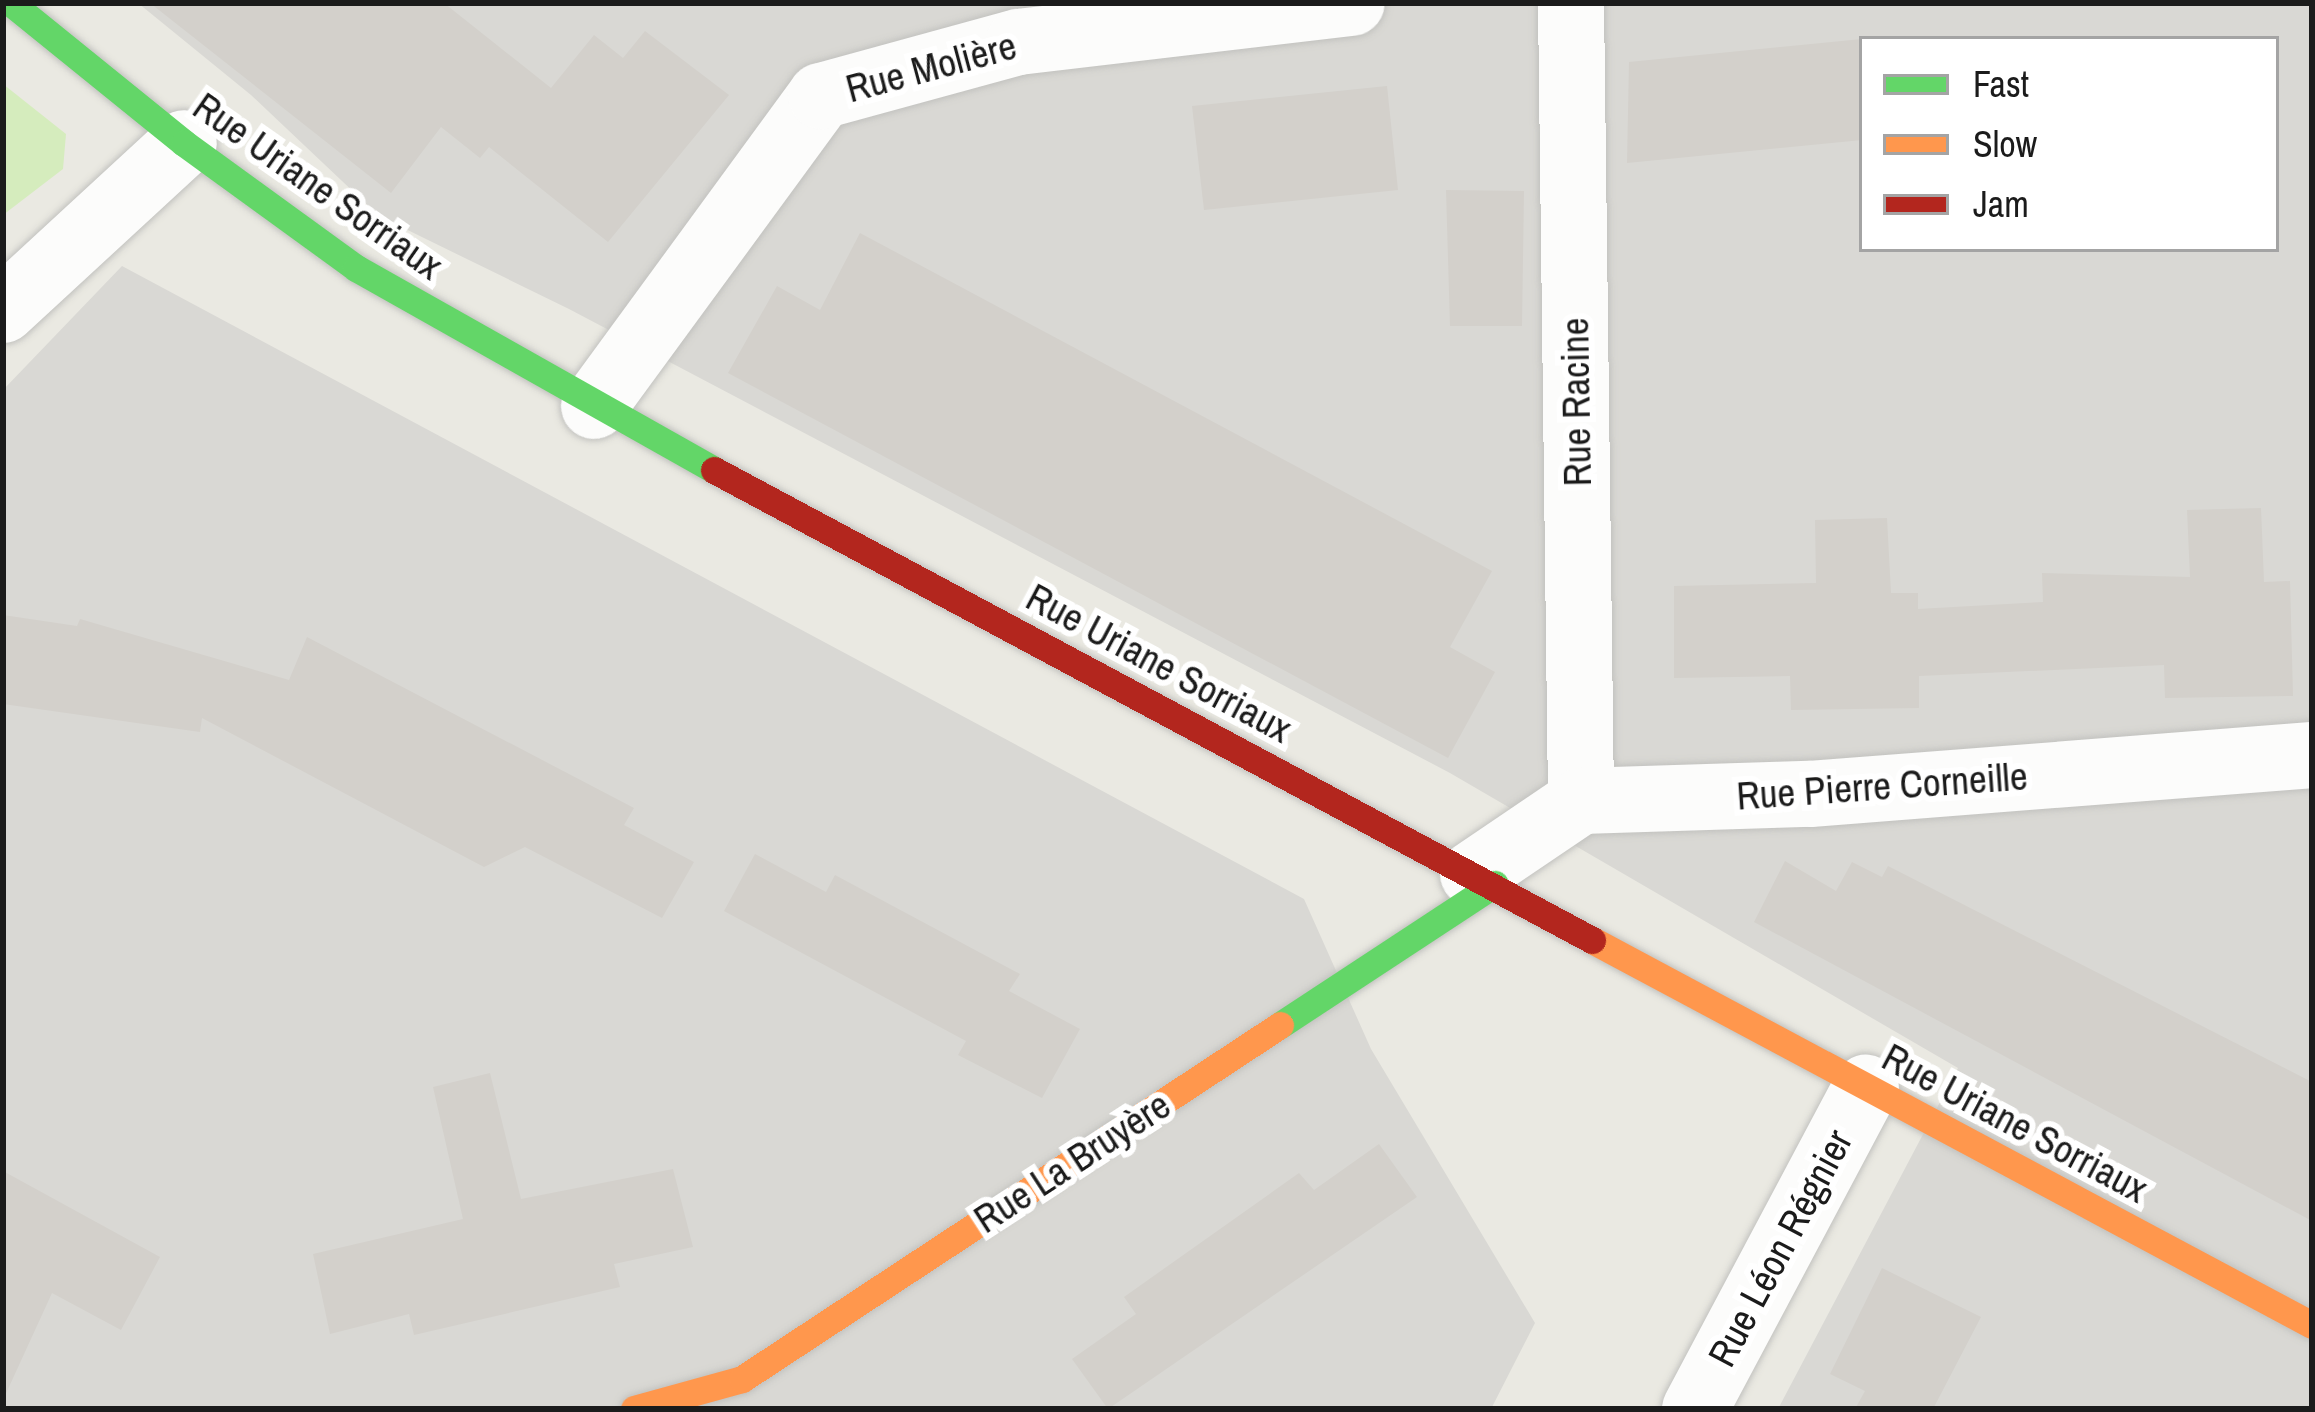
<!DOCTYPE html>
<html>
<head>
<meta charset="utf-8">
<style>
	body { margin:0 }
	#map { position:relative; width:2315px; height:1412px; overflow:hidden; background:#eae9e2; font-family:"Archivo Narrow",sans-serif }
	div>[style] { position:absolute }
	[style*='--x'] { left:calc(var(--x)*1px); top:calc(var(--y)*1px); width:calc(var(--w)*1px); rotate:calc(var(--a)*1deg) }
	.residential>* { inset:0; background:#d9d8d4 }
	.grass>* { inset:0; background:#d5ecbd }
	.building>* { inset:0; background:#d3d0cb }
	.roads { filter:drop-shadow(0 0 3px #c2c2bf) drop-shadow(0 0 3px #c2c2bf) }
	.street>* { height:66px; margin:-33px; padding:0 33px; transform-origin:33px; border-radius:33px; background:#fcfcfb }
	.fast>* { height:27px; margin:-13.5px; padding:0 13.5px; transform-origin:13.5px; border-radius:13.5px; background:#63d668 }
	.slow>* { height:27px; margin:-13.5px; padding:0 13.5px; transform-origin:13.5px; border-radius:13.5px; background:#ff974d }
	.jam>* { height:27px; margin:-13.5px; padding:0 13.5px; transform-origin:13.5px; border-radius:13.5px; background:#b3261e }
	span { translate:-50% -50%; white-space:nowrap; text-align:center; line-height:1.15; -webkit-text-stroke:12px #fff; paint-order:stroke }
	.street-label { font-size:39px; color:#1b1b1b }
	.frame { position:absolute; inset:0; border:6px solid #1b1b1b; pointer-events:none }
	.legend { position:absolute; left:1859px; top:36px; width:420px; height:216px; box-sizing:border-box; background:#fff; border:3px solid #a4a4a4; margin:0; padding:15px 21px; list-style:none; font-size:36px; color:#1b1b1b }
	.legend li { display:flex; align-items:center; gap:24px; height:60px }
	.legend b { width:60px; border:3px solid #a4a4a4 }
</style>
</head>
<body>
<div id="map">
	<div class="residential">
		<div style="clip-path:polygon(evenodd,138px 3px,2312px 3px,2312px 1409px,1778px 1409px,1958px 1068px,1450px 773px,569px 309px,379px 216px,251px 95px,138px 3px,1862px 39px,2276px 39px,2276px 249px,1862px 249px,1862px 39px)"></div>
		<div style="clip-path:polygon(122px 266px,1304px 899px,1371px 1049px,1535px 1323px,1491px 1409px,3px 1409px,3px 390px)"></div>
	</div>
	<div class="grass">
		<div style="clip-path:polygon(3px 84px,66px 134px,63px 169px,3px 215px)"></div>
	</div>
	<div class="building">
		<div style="clip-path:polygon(150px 3px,444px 3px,551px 88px,594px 35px,623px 58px,645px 31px,729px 95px,608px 242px,489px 147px,480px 158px,441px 127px,391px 193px)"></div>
		<div style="clip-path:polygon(1862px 39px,1862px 140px,1627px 163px,1629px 62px)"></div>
		<div style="clip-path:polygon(1387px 86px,1398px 190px,1204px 210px,1192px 106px)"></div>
		<div style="clip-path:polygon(1446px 190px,1524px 191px,1522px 326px,1450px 326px)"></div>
		<div style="clip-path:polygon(860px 233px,1492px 571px,1450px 647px,1495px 672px,1448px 758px,728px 373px,777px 286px,820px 310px)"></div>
		<div style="clip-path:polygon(2261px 508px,2264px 582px,2290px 581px,2293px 696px,2165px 698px,2164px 665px,1919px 676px,1919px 708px,1791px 710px,1790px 676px,1674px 678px,1674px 586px,1816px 583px,1815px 520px,1887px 518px,1891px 593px,1918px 593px,1918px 609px,2043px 602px,2042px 573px,2190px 577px,2187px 510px)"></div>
		<div style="clip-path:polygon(3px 615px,77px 626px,80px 619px,289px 680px,307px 637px,634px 808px,624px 825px,694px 862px,662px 918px,525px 847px,484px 867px,202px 718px,200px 732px,3px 704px)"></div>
		<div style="clip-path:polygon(755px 854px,826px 892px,835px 875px,1020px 974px,1009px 991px,1080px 1029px,1042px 1098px,958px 1055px,966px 1041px,724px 911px)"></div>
		<div style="clip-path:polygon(1785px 861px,1836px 891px,1852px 862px,1882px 877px,1888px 866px,2312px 1082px,2312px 1221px,1754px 922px)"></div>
		<div style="clip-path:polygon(490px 1073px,521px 1199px,673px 1169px,693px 1247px,614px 1264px,620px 1287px,414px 1335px,409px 1314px,330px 1334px,313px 1254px,463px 1219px,433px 1087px)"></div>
		<div style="clip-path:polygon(1379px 1144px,1417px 1197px,1108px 1409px,1072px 1359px,1136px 1314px,1124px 1297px,1299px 1173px,1314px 1190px)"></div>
		<div style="clip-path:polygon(3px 1171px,160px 1257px,121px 1330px,52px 1293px,3px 1400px)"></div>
		<div style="clip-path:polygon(1882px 1268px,1981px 1317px,1933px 1409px,1855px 1409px,1865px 1391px,1830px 1374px)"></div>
	</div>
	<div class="roads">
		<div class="street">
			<div style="--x:1571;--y:3;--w:798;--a:89.28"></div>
			<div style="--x:3;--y:310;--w:246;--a:-42.7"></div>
			<div style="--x:594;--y:406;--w:384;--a:-53.8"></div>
			<div style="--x:821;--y:96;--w:205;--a:-15.3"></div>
			<div style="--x:1019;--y:42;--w:335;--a:-6.7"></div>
			<div style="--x:1473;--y:874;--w:130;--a:-34.1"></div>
			<div style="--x:1581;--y:801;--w:229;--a:-1.8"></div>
			<div style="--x:1810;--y:794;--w:504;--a:-4.44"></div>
			<div style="--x:1695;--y:1409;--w:364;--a:-62"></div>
		</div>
		<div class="fast">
			<div style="--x:11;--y:3;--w:223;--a:39"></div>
			<div style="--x:184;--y:143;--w:213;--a:36"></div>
			<div style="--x:356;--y:268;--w:411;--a:29.4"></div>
			<div style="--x:1280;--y:1025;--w:257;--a:-33.3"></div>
		</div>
		<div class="slow">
			<div style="--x:1592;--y:940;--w:816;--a:28.13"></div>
			<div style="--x:634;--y:1409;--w:112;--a:-15.5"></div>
			<div style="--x:742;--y:1379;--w:644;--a:-33.34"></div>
		</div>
		<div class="jam">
			<div style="--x:714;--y:470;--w:996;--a:28.16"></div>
		</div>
	</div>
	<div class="street-label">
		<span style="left:931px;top:67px;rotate:-15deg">Rue Molière</span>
		<span style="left:318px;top:186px;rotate:35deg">Rue Uriane Sorriaux</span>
		<span style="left:1576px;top:402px;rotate:-91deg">Rue Racine</span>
		<span style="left:1159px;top:663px;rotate:28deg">Rue Uriane Sorriaux</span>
		<span style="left:1882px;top:786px;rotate:-4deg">Rue Pierre Corneille</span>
		<span style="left:2015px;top:1123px;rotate:28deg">Rue Uriane Sorriaux</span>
		<span style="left:1072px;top:1162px;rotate:-33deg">Rue La Bruyère</span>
		<span style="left:1780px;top:1248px;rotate:-62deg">Rue Léon Régnier</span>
	</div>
	<div class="frame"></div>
	<ul class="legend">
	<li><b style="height:15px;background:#63d668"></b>Fast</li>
	<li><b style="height:15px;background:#ff974d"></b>Slow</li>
	<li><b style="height:15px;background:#b3261e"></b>Jam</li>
	</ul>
</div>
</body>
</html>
